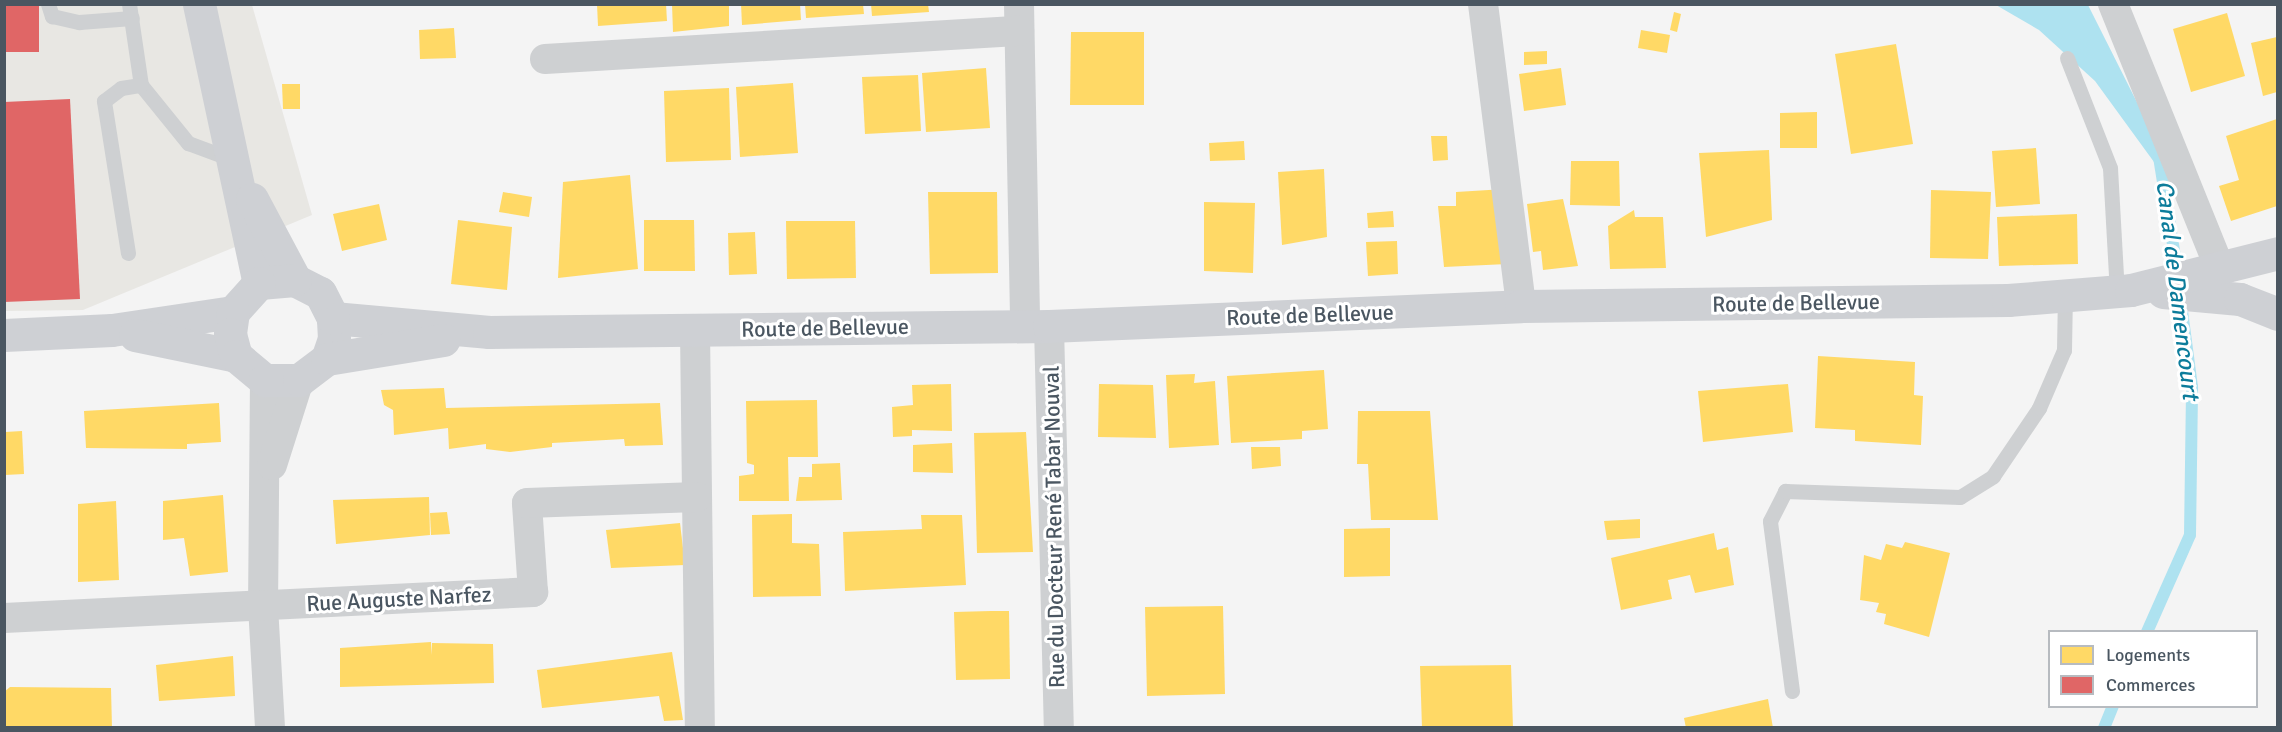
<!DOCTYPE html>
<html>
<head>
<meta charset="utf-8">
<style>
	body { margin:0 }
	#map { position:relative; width:2282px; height:732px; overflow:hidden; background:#f4f4f4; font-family:Signika,sans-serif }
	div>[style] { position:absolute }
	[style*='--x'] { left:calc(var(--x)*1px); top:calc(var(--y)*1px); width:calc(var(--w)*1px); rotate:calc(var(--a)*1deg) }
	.commercial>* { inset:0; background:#e8e7e3 }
	.water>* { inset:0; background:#aee2f0 }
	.homes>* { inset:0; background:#ffd966 }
	.shops>* { inset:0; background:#e06666 }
	.stream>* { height:12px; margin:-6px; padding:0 6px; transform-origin:6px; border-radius:6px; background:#aee2f0 }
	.lane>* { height:15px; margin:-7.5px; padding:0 7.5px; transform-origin:7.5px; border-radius:7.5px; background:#ced0d2 }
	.street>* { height:30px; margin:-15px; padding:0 15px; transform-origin:15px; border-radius:15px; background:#ced0d2 }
	.secondary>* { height:33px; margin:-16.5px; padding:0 16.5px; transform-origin:16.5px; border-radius:16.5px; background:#ced0d4 }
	span { translate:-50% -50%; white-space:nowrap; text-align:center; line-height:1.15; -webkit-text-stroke:6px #fff; paint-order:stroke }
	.street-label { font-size:22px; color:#4a5661 }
	.water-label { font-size:24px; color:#0c7c9b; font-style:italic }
	.frame { position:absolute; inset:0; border:6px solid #4a5661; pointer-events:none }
	.legend { position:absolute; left:2048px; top:630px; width:210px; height:78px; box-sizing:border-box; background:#fff; border:2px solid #b7bbc0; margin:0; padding:8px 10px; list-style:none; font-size:18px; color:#4a5661 }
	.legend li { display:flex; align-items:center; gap:12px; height:30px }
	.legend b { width:30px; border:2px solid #b7bbc0 }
</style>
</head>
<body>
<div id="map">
	<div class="commercial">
		<div style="clip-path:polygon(4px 5px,252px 5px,312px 215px,83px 310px,5px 311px)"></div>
	</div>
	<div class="water">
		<div style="clip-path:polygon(1996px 5px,2088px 5px,2162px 152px,2162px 173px,2095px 81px,2039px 30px)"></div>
	</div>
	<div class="homes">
		<div style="clip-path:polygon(597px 4px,666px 4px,667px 21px,598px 26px)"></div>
		<div style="clip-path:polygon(672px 4px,729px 4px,729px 26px,673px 32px)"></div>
		<div style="clip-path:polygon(741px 4px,800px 4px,801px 20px,742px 25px)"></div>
		<div style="clip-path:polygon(805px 4px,863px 4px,864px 14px,806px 18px)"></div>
		<div style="clip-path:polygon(871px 4px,928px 4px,929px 12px,872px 16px)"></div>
		<div style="clip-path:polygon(1674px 12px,1681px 14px,1677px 32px,1670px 30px)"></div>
		<div style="clip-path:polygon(2227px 13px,2245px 76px,2191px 92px,2173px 29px)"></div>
		<div style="clip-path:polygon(454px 28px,456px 58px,420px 59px,419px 30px)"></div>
		<div style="clip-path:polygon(1641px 30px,1670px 35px,1667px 53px,1638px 48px)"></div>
		<div style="clip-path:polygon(1071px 32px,1144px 32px,1144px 105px,1070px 105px)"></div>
		<div style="clip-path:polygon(2277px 37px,2277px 92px,2263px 96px,2251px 43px)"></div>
		<div style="clip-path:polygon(1896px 44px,1913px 144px,1851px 154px,1835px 54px)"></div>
		<div style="clip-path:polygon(1547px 51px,1547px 64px,1524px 65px,1524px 52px)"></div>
		<div style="clip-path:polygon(986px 68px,990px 128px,926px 132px,922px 73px)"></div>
		<div style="clip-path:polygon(1561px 68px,1566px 105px,1524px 111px,1519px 74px)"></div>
		<div style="clip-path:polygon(918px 75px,921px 131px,865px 134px,862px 77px)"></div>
		<div style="clip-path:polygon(793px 83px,798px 153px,740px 157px,736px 87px)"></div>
		<div style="clip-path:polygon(282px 84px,300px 84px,300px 109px,283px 109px)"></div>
		<div style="clip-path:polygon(729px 88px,731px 160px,666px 162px,664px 91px)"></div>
		<div style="clip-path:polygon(1817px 112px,1817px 148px,1780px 148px,1780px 113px)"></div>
		<div style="clip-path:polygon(2277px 119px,2277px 206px,2231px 221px,2219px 186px,2239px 180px,2226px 136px)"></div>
		<div style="clip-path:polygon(1431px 136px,1447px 136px,1448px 160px,1433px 161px)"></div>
		<div style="clip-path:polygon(1244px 141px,1245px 160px,1210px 161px,1209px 143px)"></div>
		<div style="clip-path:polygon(2036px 148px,2040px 204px,1996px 207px,1992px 151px)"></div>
		<div style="clip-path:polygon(1769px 150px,1772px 220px,1706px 237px,1699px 153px)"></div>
		<div style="clip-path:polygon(1571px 161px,1619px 161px,1620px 206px,1570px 205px)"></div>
		<div style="clip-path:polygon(1324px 169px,1327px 237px,1282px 245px,1278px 172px)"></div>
		<div style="clip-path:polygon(630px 175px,638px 269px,558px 278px,563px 182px)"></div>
		<div style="clip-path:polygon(1505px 189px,1507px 264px,1444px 267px,1438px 206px,1456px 206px,1456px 192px)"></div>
		<div style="clip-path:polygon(1931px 190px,1991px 192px,1988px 259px,1930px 258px)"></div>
		<div style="clip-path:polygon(503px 192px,532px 197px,529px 217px,499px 212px)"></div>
		<div style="clip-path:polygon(928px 192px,997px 192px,998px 273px,930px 274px)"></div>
		<div style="clip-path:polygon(1563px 199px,1578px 266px,1543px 270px,1541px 251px,1533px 252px,1527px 204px)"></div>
		<div style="clip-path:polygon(1204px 202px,1255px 203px,1253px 273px,1204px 271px)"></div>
		<div style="clip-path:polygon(379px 204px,387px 240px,342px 251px,333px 214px)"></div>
		<div style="clip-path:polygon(1634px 210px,1635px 217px,1663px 217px,1666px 268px,1610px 269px,1608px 226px)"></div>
		<div style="clip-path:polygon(1393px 211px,1394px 227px,1368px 228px,1367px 213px)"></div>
		<div style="clip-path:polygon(2077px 214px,2078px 264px,1999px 266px,1997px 217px)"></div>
		<div style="clip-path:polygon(458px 220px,512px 227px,507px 290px,451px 284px)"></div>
		<div style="clip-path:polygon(644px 220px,694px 220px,695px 271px,644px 271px)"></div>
		<div style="clip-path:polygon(786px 221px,855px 221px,856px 278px,787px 279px)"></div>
		<div style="clip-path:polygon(755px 232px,757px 274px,729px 275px,728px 233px)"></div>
		<div style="clip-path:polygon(1397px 241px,1398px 274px,1368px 276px,1366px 242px)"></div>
		<div style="clip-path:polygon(1818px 356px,1915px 362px,1914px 395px,1923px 396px,1921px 445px,1855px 441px,1855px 430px,1815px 428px)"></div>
		<div style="clip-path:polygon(1324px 370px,1328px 429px,1302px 431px,1302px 439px,1231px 443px,1227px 376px)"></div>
		<div style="clip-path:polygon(1195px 374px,1194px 383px,1215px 381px,1219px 445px,1169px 448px,1166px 375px)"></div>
		<div style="clip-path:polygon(951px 384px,952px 431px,912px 430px,912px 436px,893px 437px,892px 407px,913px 405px,912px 385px)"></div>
		<div style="clip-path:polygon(1099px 384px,1153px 385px,1156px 438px,1098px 437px)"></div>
		<div style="clip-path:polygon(1788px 384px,1793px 432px,1703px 442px,1698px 391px)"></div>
		<div style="clip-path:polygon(444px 388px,446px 408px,660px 403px,663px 445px,625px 446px,624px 439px,552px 443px,552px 447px,510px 452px,486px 449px,486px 444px,449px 449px,448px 428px,394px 435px,393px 410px,384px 405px,381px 390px)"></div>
		<div style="clip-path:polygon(817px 400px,818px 457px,788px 457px,789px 501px,739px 501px,739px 476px,754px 474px,754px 465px,747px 463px,746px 401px)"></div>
		<div style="clip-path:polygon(219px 403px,221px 442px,187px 444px,187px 449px,86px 448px,84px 411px)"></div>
		<div style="clip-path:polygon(1358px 411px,1430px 411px,1438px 520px,1371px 520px,1368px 464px,1357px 464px)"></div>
		<div style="clip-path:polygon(22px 431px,24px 474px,5px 475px,5px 432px)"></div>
		<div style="clip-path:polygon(1026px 432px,1033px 552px,977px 553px,974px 433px)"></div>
		<div style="clip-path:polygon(952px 443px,953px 473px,913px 472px,913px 445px)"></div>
		<div style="clip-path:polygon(1251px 447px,1280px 447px,1281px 466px,1252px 469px)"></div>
		<div style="clip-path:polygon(840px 463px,842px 500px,796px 501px,799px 477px,812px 477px,812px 464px)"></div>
		<div style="clip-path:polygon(223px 495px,228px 572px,190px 576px,184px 538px,163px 540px,163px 501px)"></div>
		<div style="clip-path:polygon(429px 497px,430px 535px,336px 544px,333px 500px)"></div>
		<div style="clip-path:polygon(116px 501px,119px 580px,78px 582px,78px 504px)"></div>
		<div style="clip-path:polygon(447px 512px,450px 534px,431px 535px,430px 513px)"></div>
		<div style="clip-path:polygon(792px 514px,792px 543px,819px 544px,821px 596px,753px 597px,752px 515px)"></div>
		<div style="clip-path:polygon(921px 515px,962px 515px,966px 585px,845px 591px,843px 532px,922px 529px)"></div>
		<div style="clip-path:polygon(1640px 519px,1640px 538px,1607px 540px,1604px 521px)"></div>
		<div style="clip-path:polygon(680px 523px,685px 565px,611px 568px,606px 530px)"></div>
		<div style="clip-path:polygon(1390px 528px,1390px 576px,1344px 577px,1344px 529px)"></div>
		<div style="clip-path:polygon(1714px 533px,1717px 550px,1728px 547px,1734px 585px,1695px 593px,1690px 575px,1668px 580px,1672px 599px,1621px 610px,1611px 558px)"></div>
		<div style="clip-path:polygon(1905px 542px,1950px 553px,1929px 637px,1884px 624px,1886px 614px,1876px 612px,1879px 603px,1860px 600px,1864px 555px,1881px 560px,1886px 544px,1902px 548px)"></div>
		<div style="clip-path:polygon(1223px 606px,1225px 694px,1147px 696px,1145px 607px)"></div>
		<div style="clip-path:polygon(991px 611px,1009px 611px,1010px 679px,956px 680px,954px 612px)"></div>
		<div style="clip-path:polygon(431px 642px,431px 655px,432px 643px,493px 644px,494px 683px,340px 687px,340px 648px)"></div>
		<div style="clip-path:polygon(672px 652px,683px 720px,664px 721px,659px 696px,542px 708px,537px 670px)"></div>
		<div style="clip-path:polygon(233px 656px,235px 696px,159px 701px,156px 665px)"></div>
		<div style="clip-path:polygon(1511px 665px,1513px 728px,1422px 728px,1420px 666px)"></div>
		<div style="clip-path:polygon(10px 687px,111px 688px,112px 728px,4px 728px,4px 692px)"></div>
		<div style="clip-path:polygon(1768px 699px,1773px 728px,1686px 728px,1684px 718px)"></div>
	</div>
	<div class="shops">
		<div style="clip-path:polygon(4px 4px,39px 4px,39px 52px,4px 52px)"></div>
		<div style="clip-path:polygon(70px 99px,80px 299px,4px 302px,4px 102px)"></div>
	</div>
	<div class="stream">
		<div style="--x:2159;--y:157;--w:121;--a:80.9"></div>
		<div style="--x:2147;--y:632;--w:106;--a:-66.1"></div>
		<div style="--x:2190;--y:535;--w:148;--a:-89.2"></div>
		<div style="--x:2192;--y:387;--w:92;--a:-97.5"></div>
		<div style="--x:2104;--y:728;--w:24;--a:-68"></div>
	</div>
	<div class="lane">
		<div style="--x:48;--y:4;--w:13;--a:72"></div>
		<div style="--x:52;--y:16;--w:28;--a:13"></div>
		<div style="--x:79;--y:22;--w:53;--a:-4.3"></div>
		<div style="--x:129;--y:4;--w:82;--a:81.6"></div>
		<div style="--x:141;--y:85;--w:75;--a:51"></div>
		<div style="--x:188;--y:143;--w:46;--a:20.4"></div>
		<div style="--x:2067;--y:58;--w:118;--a:68.6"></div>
		<div style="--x:2110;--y:168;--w:124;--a:86.8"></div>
		<div style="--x:128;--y:253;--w:154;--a:-99"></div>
		<div style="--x:104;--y:101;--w:21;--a:-37"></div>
		<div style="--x:121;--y:88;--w:20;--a:-9"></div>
		<div style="--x:1792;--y:691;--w:171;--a:-97.4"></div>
		<div style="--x:1770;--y:521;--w:34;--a:-63"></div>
		<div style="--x:1785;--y:491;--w:175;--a:2"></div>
		<div style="--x:1960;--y:497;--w:39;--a:-32"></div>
		<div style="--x:1993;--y:476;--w:82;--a:-55.9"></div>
		<div style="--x:2039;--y:408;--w:63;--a:-66.7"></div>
		<div style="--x:2064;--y:350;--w:55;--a:-89"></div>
	</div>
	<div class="street">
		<div style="--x:1019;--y:4;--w:321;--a:88.9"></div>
		<div style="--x:1483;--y:4;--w:304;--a:82.8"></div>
		<div style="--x:2113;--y:4;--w:284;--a:68"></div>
		<div style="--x:545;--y:59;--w:475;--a:-3.4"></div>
		<div style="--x:1049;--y:326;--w:402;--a:88.6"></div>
		<div style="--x:695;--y:330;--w:398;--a:89.3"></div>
		<div style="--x:265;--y:380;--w:226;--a:90.5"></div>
		<div style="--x:263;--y:606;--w:122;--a:86.7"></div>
		<div style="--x:272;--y:465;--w:89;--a:-72.4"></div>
		<div style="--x:4;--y:618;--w:530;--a:-2.81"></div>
		<div style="--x:533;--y:592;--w:89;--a:-93.9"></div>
		<div style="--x:527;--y:503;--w:170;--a:-2"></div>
	</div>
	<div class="secondary">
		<div style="--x:199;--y:4;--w:285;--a:77.9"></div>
		<div style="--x:252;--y:199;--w:92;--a:62"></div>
		<div style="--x:2163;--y:292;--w:77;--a:5.2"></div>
		<div style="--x:2240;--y:299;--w:41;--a:21.5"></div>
		<div style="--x:333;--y:318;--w:157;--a:5.1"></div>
		<div style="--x:489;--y:332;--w:560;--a:-0.61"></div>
		<div style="--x:1049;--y:326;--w:472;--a:-2.4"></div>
		<div style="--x:1521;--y:306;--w:487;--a:-0.7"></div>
		<div style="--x:2008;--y:300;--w:123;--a:-4.6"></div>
		<div style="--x:2131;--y:290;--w:152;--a:-14.1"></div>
		<div style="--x:4;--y:335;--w:108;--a:-2.7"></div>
		<div style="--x:112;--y:330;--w:122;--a:-8.5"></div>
		<div style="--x:135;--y:335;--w:103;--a:11.7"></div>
		<div style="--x:327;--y:359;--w:21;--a:-71"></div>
		<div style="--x:334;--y:339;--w:21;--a:-93"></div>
		<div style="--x:333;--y:318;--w:28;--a:-117"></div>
		<div style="--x:320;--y:293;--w:28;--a:-153"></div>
		<div style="--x:295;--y:280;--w:36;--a:175"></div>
		<div style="--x:259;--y:283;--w:39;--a:132"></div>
		<div style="--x:233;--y:312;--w:22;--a:98"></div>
		<div style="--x:230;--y:334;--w:23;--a:75"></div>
		<div style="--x:236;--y:356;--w:38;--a:40"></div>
		<div style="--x:265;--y:380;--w:34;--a:0"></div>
		<div style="--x:299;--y:380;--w:35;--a:-37"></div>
		<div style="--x:327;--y:359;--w:118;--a:-9.3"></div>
	</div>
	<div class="street-label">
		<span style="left:1796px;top:303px;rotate:-1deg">Route de Bellevue</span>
		<span style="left:1310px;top:315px;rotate:-2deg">Route de Bellevue</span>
		<span style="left:825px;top:328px;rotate:-1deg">Route de Bellevue</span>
		<span style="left:1054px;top:527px;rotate:-91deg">Rue du Docteur René Tabar Nouval</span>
		<span style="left:399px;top:599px;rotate:-3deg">Rue Auguste Narfez</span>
	</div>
	<div class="water-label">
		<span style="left:2177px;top:290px;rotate:83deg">Canal de Damencourt</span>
	</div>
	<div class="frame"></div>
	<ul class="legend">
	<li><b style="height:16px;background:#ffd966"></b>Logements</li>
	<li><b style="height:16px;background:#e06666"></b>Commerces</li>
	</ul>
</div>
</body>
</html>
